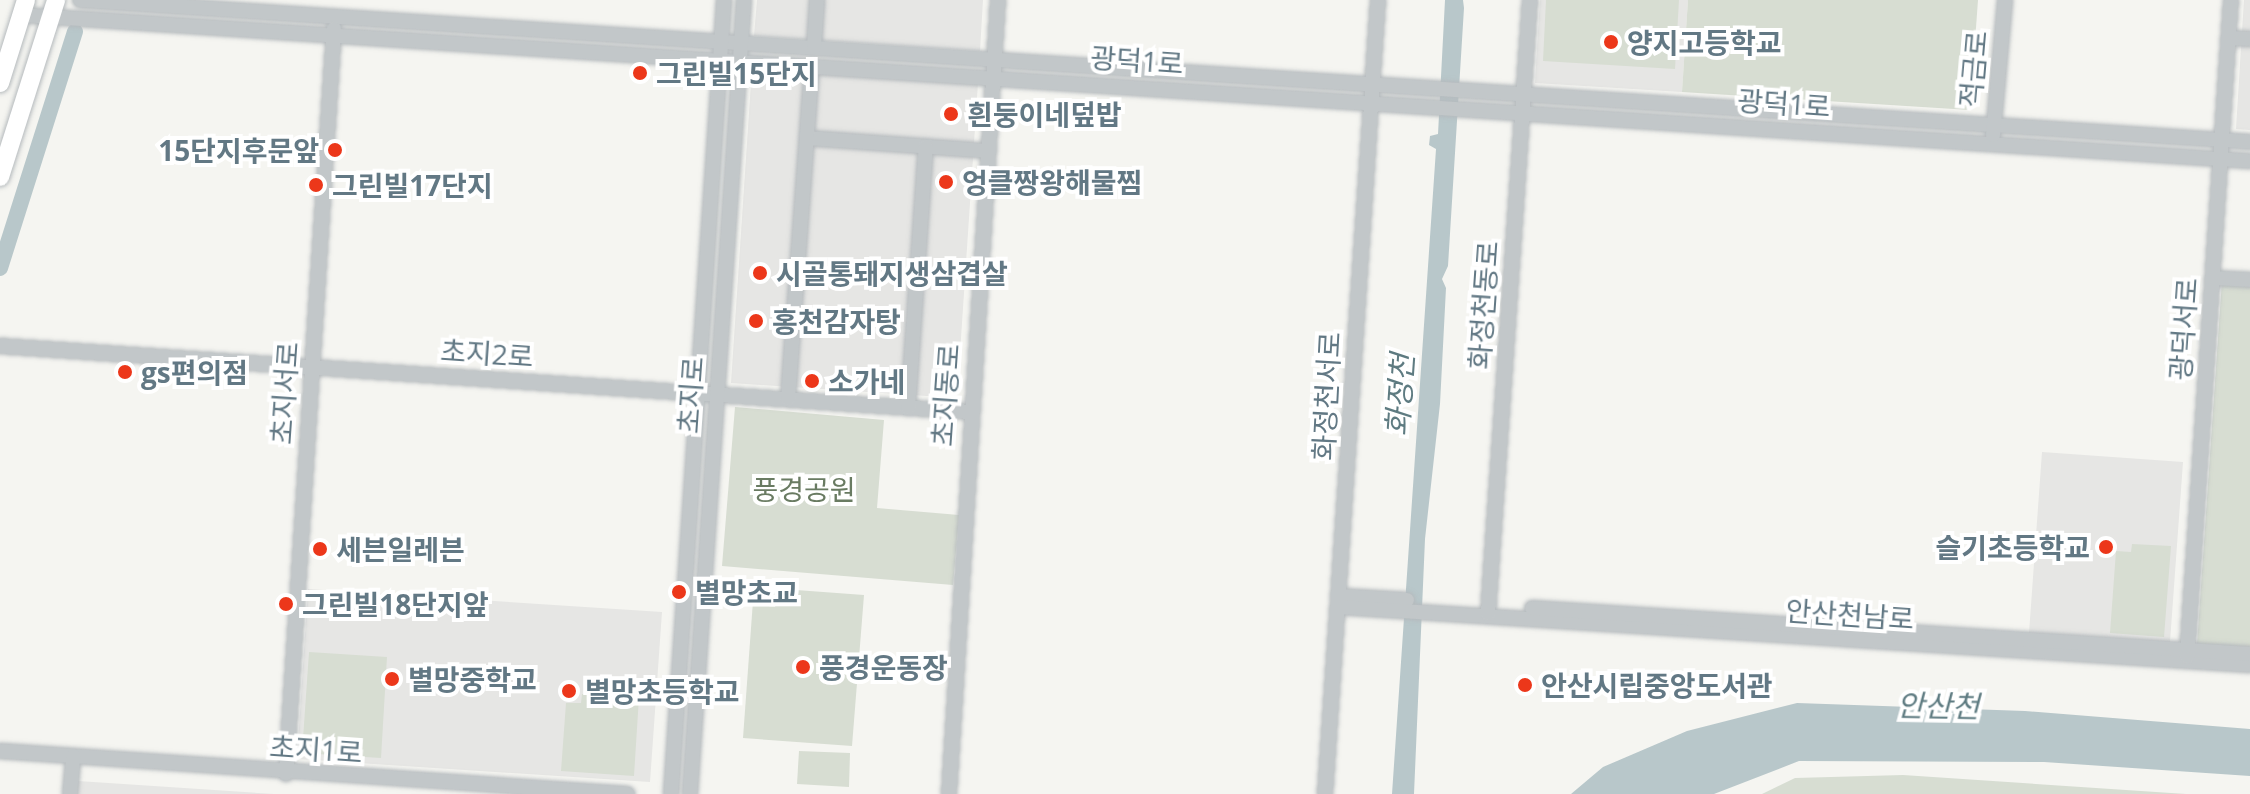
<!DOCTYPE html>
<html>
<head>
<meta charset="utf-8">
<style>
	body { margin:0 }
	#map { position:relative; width:2250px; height:794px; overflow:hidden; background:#f5f5f1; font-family:"Open Sans","Noto Sans KR",sans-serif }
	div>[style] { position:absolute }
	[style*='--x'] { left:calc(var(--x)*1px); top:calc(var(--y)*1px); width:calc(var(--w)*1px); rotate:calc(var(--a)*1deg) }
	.built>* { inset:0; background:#e6e6e4 }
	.green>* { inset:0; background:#d7ddd2 }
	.water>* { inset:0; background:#b8c7ca }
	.river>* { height:16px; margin:-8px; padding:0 8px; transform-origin:8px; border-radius:8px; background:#b8c7ca }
	.roads { filter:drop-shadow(0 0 2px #b5babd) drop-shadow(0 0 2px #b5babd) }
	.minor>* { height:14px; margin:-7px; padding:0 7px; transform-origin:7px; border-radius:7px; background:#c2c7c9 }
	.major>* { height:18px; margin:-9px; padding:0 9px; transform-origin:9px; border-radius:9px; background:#fff }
	.dots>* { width:22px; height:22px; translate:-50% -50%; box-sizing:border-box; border:4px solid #fff; border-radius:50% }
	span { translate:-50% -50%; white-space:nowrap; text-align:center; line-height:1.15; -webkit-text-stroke:8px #fff; paint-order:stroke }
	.poi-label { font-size:28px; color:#627884; font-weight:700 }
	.left { translate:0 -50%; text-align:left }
	.right { translate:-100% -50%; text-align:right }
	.street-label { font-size:28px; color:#627884 }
	.park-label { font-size:28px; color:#697b62 }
	.water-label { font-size:30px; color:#5e7b81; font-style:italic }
</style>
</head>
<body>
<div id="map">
	<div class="built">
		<div style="clip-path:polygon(757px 0,983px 0,980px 51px,754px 36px)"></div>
		<div style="clip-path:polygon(1540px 0,1688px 0,1682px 92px,1535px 83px)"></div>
		<div style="clip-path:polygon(2244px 0,2250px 0,2250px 130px,2236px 129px)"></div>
		<div style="clip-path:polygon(752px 68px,978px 83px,957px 398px,731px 383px)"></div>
		<div style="clip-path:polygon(2042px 452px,2183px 462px,2170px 642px,2029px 633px)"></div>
		<div style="clip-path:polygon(308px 589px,662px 612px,650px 782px,297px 759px)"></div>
		<div style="clip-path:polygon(78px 781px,274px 794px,77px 794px)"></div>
	</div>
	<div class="green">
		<div style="clip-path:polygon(1546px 0,1679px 0,1675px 69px,1543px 61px)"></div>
		<div style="clip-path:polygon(1688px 0,1978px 0,1970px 110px,1682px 92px)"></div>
		<div style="clip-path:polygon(2222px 280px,2250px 282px,2250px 648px,2197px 644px)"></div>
		<div style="clip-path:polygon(735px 407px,884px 420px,877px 508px,959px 515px,953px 585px,722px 566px)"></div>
		<div style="clip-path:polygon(2132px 544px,2171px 546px,2164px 637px,2110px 633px,2116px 551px,2131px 552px)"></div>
		<div style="clip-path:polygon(754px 587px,864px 595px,852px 746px,743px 738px)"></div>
		<div style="clip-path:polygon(309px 652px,387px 657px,381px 758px,302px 753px)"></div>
		<div style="clip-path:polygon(582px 694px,639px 697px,634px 776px,561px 771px,566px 703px,581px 703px)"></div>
		<div style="clip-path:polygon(799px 751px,850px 753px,849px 787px,797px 784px)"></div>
		<div style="clip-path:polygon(1903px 775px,2186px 794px,1762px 794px,1795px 778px)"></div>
	</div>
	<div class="water">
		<div style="clip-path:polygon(1445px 0,1463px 0,1464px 8px,1448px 266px,1442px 279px,1446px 288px,1440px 404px,1425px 539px,1414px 794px,1392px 794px,1436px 149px,1429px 145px,1430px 136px,1438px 134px)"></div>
		<div style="clip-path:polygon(1797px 703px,2025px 711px,2250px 729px,2250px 776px,2044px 762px,1799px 761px,1714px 794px,1571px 794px,1603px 767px,1687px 731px)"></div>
	</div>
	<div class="river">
		<div style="--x:0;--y:268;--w:248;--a:-72.4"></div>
	</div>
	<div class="roads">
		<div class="minor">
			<div style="--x:80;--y:0;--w:2175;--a:3.74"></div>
			<div style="--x:21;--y:15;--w:2234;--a:3.75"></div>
			<div style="--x:2229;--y:38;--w:21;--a:3"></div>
			<div style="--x:814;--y:47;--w:47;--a:-86.3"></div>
			<div style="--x:1993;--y:135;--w:136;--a:-84.9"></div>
			<div style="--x:807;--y:138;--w:180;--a:4.1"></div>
			<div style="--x:2213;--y:278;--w:37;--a:3"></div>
			<div style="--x:0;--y:346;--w:972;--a:3.89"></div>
			<div style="--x:788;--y:399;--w:334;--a:-85.9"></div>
			<div style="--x:908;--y:408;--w:262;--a:-86.1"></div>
			<div style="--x:1340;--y:596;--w:67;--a:3.4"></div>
			<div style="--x:1339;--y:607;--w:913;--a:3.64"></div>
			<div style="--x:1532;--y:608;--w:719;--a:3.67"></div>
			<div style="--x:1488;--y:614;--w:615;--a:-86.09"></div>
			<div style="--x:2187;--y:657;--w:658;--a:-86.17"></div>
			<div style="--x:0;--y:751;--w:629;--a:3.92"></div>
			<div style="--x:286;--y:774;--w:747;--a:-86.31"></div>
			<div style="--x:70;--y:794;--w:38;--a:-85"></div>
			<div style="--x:671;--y:794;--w:796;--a:-86.18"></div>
			<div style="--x:690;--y:794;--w:796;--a:-86.11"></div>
			<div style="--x:949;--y:794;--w:796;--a:-86.47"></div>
			<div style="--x:1325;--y:794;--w:796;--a:-86.18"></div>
		</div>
		<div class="major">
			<div style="--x:0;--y:83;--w:87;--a:-72.6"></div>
			<div style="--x:0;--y:177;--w:186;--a:-72.4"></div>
		</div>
	</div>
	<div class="dots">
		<div style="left:1611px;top:42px;background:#ec371a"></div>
		<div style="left:640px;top:73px;background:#ec371a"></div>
		<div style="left:951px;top:114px;background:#ec371a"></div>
		<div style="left:335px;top:150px;background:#ec371a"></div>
		<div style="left:946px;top:182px;background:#ec371a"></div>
		<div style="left:316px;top:185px;background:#ec371a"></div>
		<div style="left:760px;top:273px;background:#ec371a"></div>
		<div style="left:756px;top:321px;background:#ec371a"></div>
		<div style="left:125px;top:372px;background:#ec371a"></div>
		<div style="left:812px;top:381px;background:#ec371a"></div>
		<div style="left:2106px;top:547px;background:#ec371a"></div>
		<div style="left:320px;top:549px;background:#ec371a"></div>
		<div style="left:679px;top:592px;background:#ec371a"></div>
		<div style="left:286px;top:604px;background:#ec371a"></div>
		<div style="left:803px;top:667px;background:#ec371a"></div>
		<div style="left:392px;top:679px;background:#ec371a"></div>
		<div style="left:1525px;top:685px;background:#ec371a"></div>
		<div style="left:569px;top:691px;background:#ec371a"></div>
	</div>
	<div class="poi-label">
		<span class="left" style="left:1627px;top:42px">양지고등학교</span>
		<span class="left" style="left:656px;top:73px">그린빌15단지</span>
		<span class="left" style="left:967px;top:114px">흰둥이네덮밥</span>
		<span class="right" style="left:319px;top:150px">15단지후문앞</span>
		<span class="left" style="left:962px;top:182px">엉클짱왕해물찜</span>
		<span class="left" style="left:332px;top:185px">그린빌17단지</span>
		<span class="left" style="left:776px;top:273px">시골통돼지생삼겹살</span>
		<span class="left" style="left:772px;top:321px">홍천감자탕</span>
		<span class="left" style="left:141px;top:372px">gs편의점</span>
		<span class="left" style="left:828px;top:381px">소가네</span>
		<span class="right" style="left:2090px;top:547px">슬기초등학교</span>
		<span class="left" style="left:336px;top:549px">세븐일레븐</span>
		<span class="left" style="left:695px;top:592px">별망초교</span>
		<span class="left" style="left:302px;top:604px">그린빌18단지앞</span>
		<span class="left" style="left:819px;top:667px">풍경운동장</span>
		<span class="left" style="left:408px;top:679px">별망중학교</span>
		<span class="left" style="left:1541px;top:685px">안산시립중앙도서관</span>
		<span class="left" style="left:585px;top:691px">별망초등학교</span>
	</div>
	<div class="street-label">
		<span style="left:1137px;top:60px;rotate:4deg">광덕1로</span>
		<span style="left:1973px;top:69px;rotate:-85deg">적금로</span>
		<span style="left:1784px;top:103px;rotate:4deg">광덕1로</span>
		<span style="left:1483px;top:305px;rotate:-86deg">화정천동로</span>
		<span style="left:2183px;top:329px;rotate:-86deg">광덕서로</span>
		<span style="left:487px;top:353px;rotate:4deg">초지2로</span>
		<span style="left:284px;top:393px;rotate:-86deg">초지서로</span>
		<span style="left:690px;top:395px;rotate:-86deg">초지로</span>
		<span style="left:945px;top:395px;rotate:-86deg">초지동로</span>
		<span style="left:1326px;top:396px;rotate:-87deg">화정천서로</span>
		<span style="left:1850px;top:614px;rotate:4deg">안산천남로</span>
		<span style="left:316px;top:749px;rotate:4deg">초지1로</span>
	</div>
	<div class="park-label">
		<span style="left:804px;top:489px">풍경공원</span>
	</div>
	<div class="water-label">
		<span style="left:1400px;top:395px;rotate:-86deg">화정천</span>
		<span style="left:1938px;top:706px;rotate:1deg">안산천</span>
	</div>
</div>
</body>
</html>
